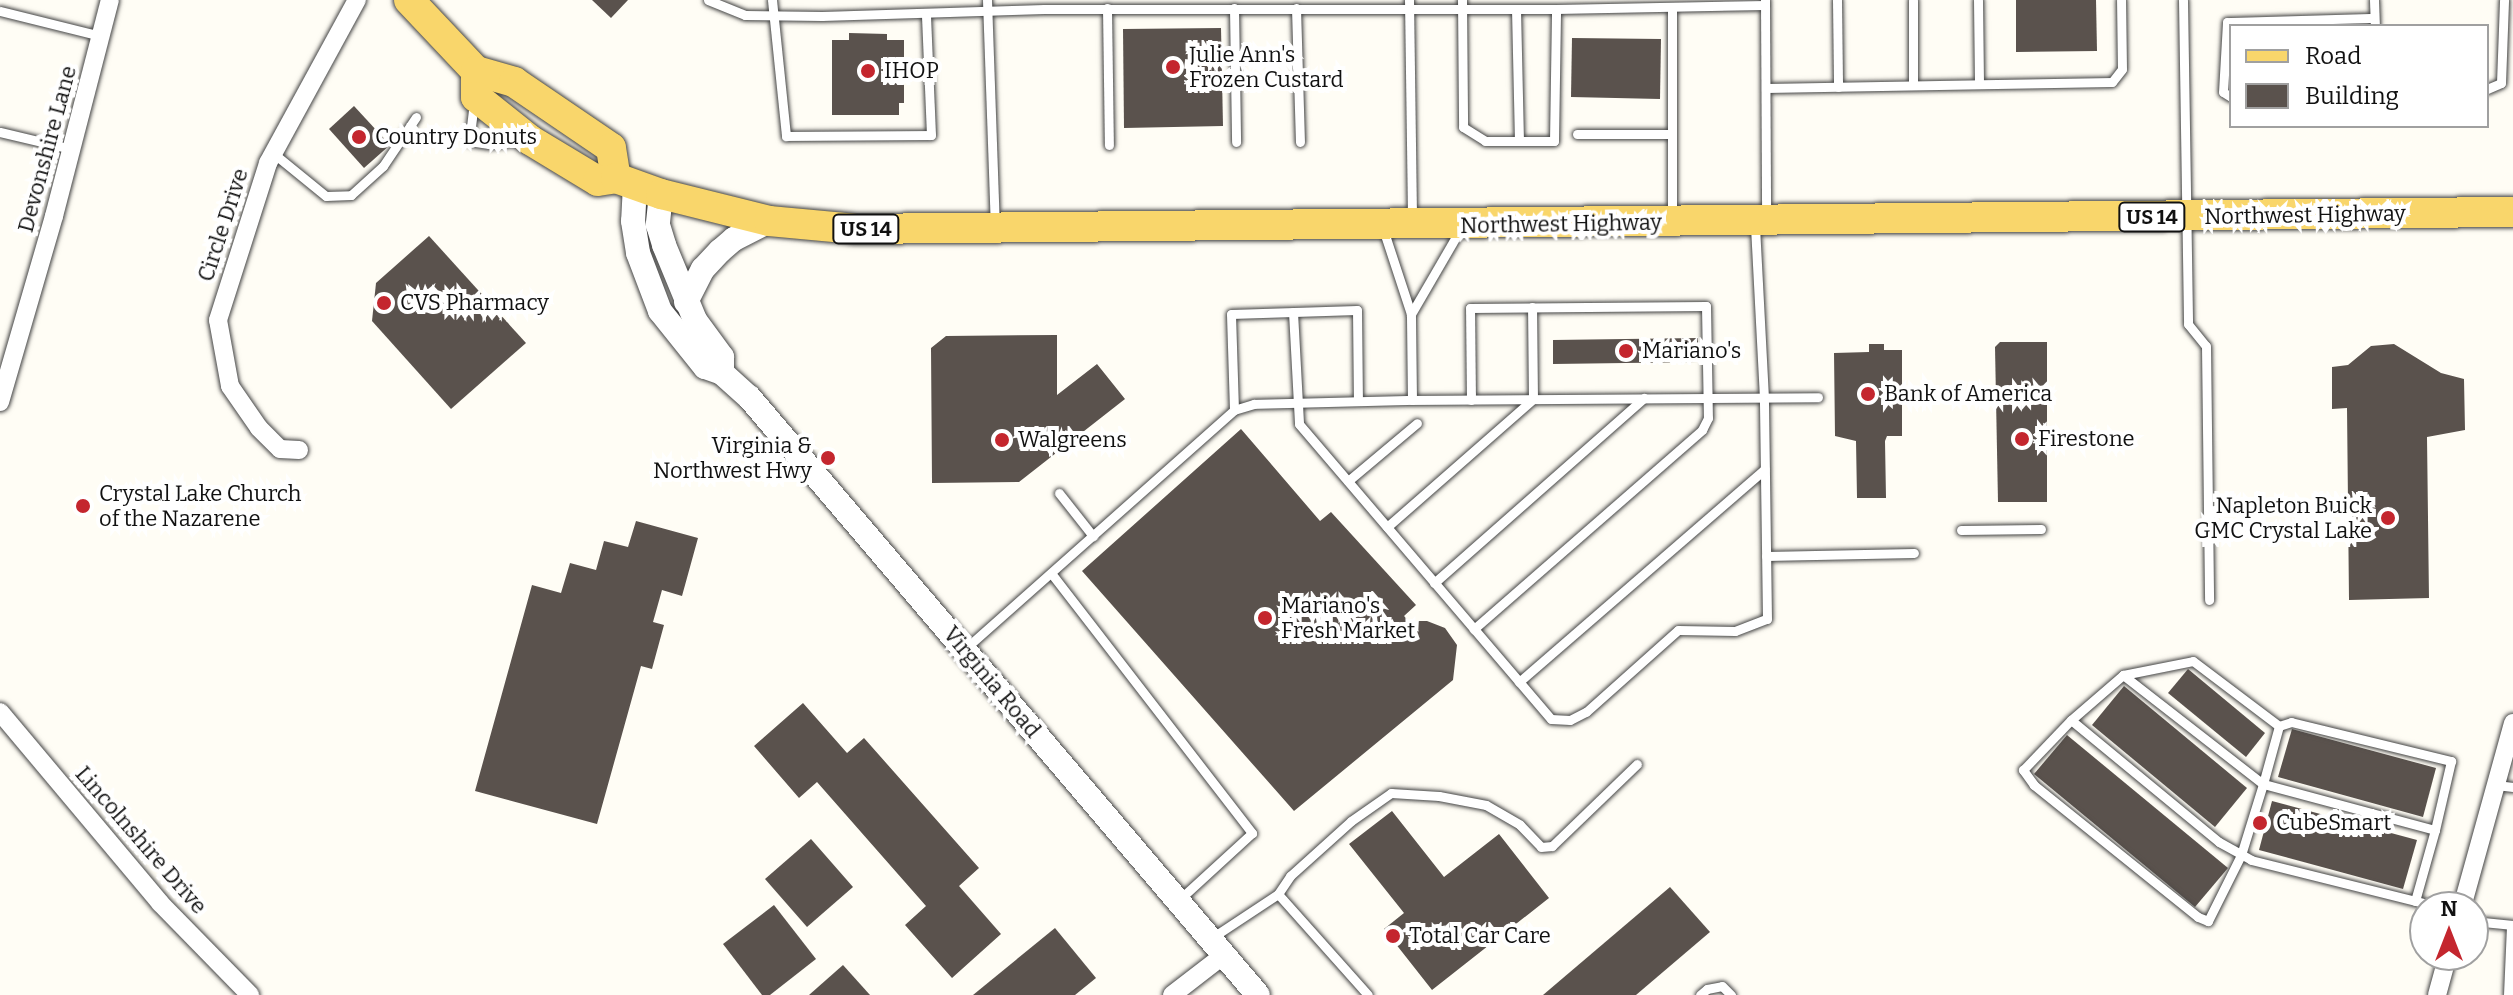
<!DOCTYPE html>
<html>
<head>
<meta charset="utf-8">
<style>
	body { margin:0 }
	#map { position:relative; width:2513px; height:995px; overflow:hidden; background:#fffdf5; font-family:Bitter,serif }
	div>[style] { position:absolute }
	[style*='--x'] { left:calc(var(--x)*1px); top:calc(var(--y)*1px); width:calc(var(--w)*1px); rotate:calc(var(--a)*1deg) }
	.building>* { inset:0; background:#5a524d }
	.roads { filter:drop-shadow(0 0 2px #444) drop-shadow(0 0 2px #444) }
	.service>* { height:9px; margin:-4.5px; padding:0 4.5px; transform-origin:4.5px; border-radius:4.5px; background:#fff }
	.minor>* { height:18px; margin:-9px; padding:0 9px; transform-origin:9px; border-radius:9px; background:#fff }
	.tertiary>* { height:24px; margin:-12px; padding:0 12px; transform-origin:12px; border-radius:12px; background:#fff }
	.primary>* { height:30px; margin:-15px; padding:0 15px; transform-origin:15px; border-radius:15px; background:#f9d66b }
	.dots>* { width:22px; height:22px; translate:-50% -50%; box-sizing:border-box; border:4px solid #fff; border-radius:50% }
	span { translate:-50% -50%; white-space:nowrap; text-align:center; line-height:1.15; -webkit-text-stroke:8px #fff; paint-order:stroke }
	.shield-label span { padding:2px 6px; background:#fff; border:2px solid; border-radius:6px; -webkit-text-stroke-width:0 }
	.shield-label { font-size:20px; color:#111; font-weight:700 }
	.poi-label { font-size:22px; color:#111 }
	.left { translate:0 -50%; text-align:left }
	.right { translate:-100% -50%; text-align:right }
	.street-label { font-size:22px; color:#111 }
	.legend { position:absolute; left:2229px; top:24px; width:260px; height:104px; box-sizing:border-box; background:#fff; border:2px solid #a0a0a0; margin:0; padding:10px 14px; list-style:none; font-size:24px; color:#111 }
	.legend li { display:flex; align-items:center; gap:16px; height:40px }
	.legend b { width:40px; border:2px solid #a0a0a0 }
	.north { position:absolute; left:2409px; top:891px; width:80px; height:80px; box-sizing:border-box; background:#fff; border:2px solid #a0a0a0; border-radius:50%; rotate:0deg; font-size:22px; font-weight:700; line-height:32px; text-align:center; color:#111 }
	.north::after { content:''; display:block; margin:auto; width:28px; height:36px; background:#c4262e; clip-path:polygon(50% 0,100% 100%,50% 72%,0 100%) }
</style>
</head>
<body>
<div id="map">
	<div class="building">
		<div style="clip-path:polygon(592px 0,628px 0,611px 18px)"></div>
		<div style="clip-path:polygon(2016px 0,2096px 0,2097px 51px,2016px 52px)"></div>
		<div style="clip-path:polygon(1221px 28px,1223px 126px,1124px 128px,1123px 29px)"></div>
		<div style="clip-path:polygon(849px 33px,887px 34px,887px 40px,904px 40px,904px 103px,899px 103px,899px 115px,832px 115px,832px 40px,849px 40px)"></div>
		<div style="clip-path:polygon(1572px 38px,1661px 39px,1660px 99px,1571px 97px)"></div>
		<div style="clip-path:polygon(354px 106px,390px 145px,364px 168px,329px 129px)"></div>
		<div style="clip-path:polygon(429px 236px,526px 343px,451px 409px,372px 321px,376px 283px)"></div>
		<div style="clip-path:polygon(1057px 335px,1057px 395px,1097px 364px,1125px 399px,1019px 482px,932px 483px,931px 348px,946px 336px)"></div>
		<div style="clip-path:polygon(1698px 338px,1698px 362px,1553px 364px,1553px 340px)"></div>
		<div style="clip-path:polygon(2000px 342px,2047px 342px,2047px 502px,1998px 502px,1995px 347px)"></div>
		<div style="clip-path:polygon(1869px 344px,1884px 344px,1884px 350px,1902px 350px,1902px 436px,1887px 436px,1885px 441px,1886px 498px,1857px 498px,1856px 441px,1835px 436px,1834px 353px,1869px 352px)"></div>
		<div style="clip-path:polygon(2394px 344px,2441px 373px,2464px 379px,2465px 430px,2427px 437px,2429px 598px,2349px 600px,2347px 408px,2332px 409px,2332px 367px,2348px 365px,2371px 346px)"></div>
		<div style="clip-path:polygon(1241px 429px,1320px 521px,1331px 512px,1416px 605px,1404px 616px,1409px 621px,1427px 621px,1445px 628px,1457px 645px,1453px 680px,1294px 811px,1082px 571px)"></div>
		<div style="clip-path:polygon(636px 521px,698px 538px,682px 596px,662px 590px,653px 622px,664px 625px,652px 669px,641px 666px,597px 824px,475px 791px,532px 585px,561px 593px,570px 563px,596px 570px,604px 541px,628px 547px)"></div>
		<div style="clip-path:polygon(2188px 669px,2265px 733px,2246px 757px,2168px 693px)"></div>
		<div style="clip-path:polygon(2124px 686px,2247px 788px,2215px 827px,2092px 725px)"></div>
		<div style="clip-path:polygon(803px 703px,847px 753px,864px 738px,979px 868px,959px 886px,1001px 934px,952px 978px,905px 925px,926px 906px,817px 782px,799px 798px,754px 746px)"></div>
		<div style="clip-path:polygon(2292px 729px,2436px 768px,2423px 817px,2278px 777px)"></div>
		<div style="clip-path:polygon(2067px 735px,2228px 868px,2195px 907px,2034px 774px)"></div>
		<div style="clip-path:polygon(2272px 801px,2417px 840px,2403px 889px,2259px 850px)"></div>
		<div style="clip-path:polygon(1392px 811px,1444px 877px,1499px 834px,1549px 898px,1432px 990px,1384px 929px,1404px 913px,1349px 844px)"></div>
		<div style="clip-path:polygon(811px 839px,853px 887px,807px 927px,765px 879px)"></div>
		<div style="clip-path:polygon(1670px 887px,1710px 932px,1636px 995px,1543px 995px)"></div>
		<div style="clip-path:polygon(774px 905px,816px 959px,770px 995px,762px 995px,723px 944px)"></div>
		<div style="clip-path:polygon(1055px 928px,1096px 978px,1075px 995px,973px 995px)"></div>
		<div style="clip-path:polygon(843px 965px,870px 995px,809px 995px)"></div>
	</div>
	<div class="roads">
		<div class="service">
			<div style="--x:708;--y:0;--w:40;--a:22"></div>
			<div style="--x:745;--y:15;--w:77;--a:0.7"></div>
			<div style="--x:822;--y:16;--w:222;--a:-1.8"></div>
			<div style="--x:1044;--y:9;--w:512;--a:0"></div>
			<div style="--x:1556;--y:9;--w:209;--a:-1.1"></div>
			<div style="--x:772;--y:0;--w:137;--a:84.1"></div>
			<div style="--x:786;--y:136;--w:145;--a:-0.4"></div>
			<div style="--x:931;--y:135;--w:121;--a:-92.4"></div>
			<div style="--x:987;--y:0;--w:224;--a:88"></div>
			<div style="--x:1409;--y:0;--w:221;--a:89.2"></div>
			<div style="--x:1462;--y:0;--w:127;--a:89.5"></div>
			<div style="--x:1463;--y:127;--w:26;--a:32"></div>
			<div style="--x:1485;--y:141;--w:69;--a:0"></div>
			<div style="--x:1554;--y:141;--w:132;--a:-89.1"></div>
			<div style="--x:1765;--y:0;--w:217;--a:89.7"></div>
			<div style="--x:1837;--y:0;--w:87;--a:89.3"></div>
			<div style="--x:1978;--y:0;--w:84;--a:89.3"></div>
			<div style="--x:2183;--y:0;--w:324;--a:89.1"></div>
			<div style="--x:2188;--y:324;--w:28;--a:51"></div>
			<div style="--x:2206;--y:346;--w:254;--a:89.3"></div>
			<div style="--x:2374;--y:0;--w:26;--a:88"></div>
			<div style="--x:1672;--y:7;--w:209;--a:90"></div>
			<div style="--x:1107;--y:8;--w:137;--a:89.2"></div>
			<div style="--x:1234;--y:8;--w:134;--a:89.1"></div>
			<div style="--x:1296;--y:8;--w:134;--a:88.3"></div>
			<div style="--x:1516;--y:9;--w:132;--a:88.7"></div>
			<div style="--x:0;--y:11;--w:104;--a:13.9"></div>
			<div style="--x:1913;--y:85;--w:85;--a:-90"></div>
			<div style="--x:1766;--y:88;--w:346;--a:-1"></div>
			<div style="--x:2112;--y:82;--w:16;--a:-52"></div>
			<div style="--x:2122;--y:69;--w:69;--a:-90.8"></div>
			<div style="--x:2487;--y:89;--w:15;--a:-23"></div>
			<div style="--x:2501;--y:83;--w:83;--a:-87.9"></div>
			<div style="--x:2231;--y:97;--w:9;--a:-148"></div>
			<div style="--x:2223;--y:92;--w:70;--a:-86.7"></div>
			<div style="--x:2227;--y:22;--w:147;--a:-1.6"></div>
			<div style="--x:474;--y:102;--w:39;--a:97"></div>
			<div style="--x:469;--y:141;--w:20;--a:9"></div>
			<div style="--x:489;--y:144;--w:30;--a:-6"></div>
			<div style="--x:0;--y:132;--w:74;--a:13.3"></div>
			<div style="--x:1577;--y:134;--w:95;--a:0"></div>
			<div style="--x:273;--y:153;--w:68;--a:39.1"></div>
			<div style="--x:326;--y:196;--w:25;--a:-2"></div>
			<div style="--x:351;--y:195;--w:43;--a:-42.2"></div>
			<div style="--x:383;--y:166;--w:59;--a:-56"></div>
			<div style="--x:1293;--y:312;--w:112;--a:86.9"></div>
			<div style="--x:1299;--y:424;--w:388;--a:49.5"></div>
			<div style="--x:1551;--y:719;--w:19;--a:3"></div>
			<div style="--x:1570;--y:720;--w:18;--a:-27"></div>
			<div style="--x:1586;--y:712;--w:123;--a:-41.7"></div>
			<div style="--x:1678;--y:630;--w:57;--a:1"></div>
			<div style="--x:1735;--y:631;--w:34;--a:-21"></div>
			<div style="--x:1767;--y:619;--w:221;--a:-90.8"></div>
			<div style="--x:1764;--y:398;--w:173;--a:-93"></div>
			<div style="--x:1411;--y:314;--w:99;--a:-59.8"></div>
			<div style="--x:1412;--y:400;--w:406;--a:-0.4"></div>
			<div style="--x:1471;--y:400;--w:92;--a:-90.6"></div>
			<div style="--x:1470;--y:308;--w:236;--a:-0.5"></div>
			<div style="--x:1706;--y:306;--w:112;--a:89"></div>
			<div style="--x:1708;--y:418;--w:13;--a:117"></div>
			<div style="--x:1702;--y:430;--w:303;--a:138.9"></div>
			<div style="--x:1234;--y:410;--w:96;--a:-91.8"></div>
			<div style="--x:1231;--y:314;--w:126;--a:-1.8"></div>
			<div style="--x:1357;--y:310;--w:91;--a:89.4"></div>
			<div style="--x:1348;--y:481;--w:90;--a:-40"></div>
			<div style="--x:1059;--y:493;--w:55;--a:51.7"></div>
			<div style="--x:1387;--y:527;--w:194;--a:-41.2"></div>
			<div style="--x:1533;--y:399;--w:92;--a:-90.6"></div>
			<div style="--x:1961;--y:530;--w:80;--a:-0.7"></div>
			<div style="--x:1766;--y:556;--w:148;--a:-1.2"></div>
			<div style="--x:1051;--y:573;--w:329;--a:52.3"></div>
			<div style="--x:1252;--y:833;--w:99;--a:137.5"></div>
			<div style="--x:1434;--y:583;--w:280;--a:-41.4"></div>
			<div style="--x:966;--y:648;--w:358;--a:-41.6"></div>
			<div style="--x:1234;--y:410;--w:21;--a:-17"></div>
			<div style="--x:1254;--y:404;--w:158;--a:-1.5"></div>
			<div style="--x:1412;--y:400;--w:86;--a:-90.7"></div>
			<div style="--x:1411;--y:314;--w:89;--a:-108.2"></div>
			<div style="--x:2193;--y:661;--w:108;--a:37.1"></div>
			<div style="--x:2279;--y:726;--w:13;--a:-18"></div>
			<div style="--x:2291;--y:722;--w:165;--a:13.7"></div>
			<div style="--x:2451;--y:761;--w:71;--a:103.1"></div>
			<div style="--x:2435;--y:830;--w:178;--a:-165"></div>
			<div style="--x:2263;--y:784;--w:74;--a:107.2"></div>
			<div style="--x:2241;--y:855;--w:74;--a:116.6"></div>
			<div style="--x:2208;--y:921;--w:11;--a:-158"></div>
			<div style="--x:2198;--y:917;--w:211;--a:-141.2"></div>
			<div style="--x:2034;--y:785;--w:19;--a:-126"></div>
			<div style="--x:2023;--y:770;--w:69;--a:-46.2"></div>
			<div style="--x:2071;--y:720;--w:69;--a:-40.9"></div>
			<div style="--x:2123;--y:675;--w:71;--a:-11.3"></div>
			<div style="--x:2123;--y:675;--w:177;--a:37.9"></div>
			<div style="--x:2263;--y:784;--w:60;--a:-74.6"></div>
			<div style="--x:1519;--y:682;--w:325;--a:-40.9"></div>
			<div style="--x:2071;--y:720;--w:192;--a:39.5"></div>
			<div style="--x:2219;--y:842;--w:37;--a:29"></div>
			<div style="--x:2251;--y:860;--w:195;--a:14"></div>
			<div style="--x:2496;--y:785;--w:17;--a:7"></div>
			<div style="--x:1278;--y:894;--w:22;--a:-56"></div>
			<div style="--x:1290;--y:876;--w:82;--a:-42"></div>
			<div style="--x:1351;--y:821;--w:49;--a:-35"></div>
			<div style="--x:1391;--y:793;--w:48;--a:3.6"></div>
			<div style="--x:1439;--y:796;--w:48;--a:10.8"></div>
			<div style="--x:1486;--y:805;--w:39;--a:30"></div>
			<div style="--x:1520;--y:825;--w:30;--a:46"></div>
			<div style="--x:1541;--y:847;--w:11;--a:-5"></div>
			<div style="--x:1552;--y:846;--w:118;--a:-44"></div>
			<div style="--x:2415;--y:901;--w:74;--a:-74.3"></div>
			<div style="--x:2473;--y:921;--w:40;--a:5.7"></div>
			<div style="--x:1213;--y:937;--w:78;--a:-33.5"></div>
			<div style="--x:1278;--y:894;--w:135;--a:48.3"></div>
			<div style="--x:1700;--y:995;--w:9;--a:-41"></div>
			<div style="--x:1707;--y:989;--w:15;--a:-11"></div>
			<div style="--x:1722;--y:986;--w:13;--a:45"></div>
			<div style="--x:2508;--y:995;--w:70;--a:-87.5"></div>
		</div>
		<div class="minor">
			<div style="--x:0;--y:402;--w:194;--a:-73.8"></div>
			<div style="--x:54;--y:216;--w:223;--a:-75.5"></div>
			<div style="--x:299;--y:450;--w:19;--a:-177"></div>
			<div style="--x:280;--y:449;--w:30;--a:-135"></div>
			<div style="--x:259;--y:428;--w:51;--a:-124.6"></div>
			<div style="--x:230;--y:386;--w:67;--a:-100.3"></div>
			<div style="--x:218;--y:320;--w:165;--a:-72.3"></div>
			<div style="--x:268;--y:163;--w:186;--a:-61.4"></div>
			<div style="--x:0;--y:712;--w:249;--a:50"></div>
			<div style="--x:160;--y:903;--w:129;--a:45.6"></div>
			<div style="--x:2462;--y:907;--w:191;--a:-74.5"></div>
			<div style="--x:1172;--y:995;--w:66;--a:-37.6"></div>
			<div style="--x:2437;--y:995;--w:41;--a:-74.6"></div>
		</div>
		<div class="tertiary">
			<div style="--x:635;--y:185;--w:36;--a:93"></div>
			<div style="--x:633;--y:221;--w:32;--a:81"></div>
			<div style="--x:638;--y:253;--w:62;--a:69.2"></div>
			<div style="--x:660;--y:311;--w:72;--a:51.2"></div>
			<div style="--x:705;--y:367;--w:18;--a:19"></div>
			<div style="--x:722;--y:373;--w:36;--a:42"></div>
			<div style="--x:749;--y:397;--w:785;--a:49.6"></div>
			<div style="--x:661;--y:194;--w:31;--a:96"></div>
			<div style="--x:658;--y:225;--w:21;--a:73"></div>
			<div style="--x:664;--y:245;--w:81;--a:67.5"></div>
			<div style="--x:695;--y:320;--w:46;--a:53.9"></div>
			<div style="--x:722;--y:357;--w:16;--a:90"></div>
			<div style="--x:686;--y:302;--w:37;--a:-63"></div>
			<div style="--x:703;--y:269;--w:25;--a:-47"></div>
			<div style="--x:720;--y:251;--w:18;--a:-41"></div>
			<div style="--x:734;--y:239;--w:39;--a:-27"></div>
		</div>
		<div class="primary">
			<div style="--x:409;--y:0;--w:98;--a:46.7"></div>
			<div style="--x:476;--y:71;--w:40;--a:16"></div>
			<div style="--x:514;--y:82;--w:117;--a:34.2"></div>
			<div style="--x:611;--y:148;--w:30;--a:81"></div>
			<div style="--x:476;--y:71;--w:26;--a:90"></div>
			<div style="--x:476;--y:97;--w:69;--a:38.5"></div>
			<div style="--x:530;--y:140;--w:79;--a:31.1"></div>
			<div style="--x:598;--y:181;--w:18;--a:-9"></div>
			<div style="--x:616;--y:178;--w:48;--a:19.6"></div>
			<div style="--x:661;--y:194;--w:111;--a:14"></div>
			<div style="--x:769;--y:221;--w:87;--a:5.3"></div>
			<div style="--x:856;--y:229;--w:1657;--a:-0.59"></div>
		</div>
	</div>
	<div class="dots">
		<div style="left:1173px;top:67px;background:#c4262e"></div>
		<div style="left:868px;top:71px;background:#c4262e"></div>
		<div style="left:359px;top:137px;background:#c4262e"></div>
		<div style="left:384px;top:303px;background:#c4262e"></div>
		<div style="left:1626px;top:351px;background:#c4262e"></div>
		<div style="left:1868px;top:394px;background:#c4262e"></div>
		<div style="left:2022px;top:439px;background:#c4262e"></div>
		<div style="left:1002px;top:440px;background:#c4262e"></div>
		<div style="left:828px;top:458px;background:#c4262e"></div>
		<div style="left:83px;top:506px;background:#c4262e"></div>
		<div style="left:2388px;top:518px;background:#c4262e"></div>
		<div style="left:1265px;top:618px;background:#c4262e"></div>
		<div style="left:2260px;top:823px;background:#c4262e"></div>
		<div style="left:1393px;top:936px;background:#c4262e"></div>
	</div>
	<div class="shield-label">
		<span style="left:2152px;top:217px">US 14</span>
		<span style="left:866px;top:229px">US 14</span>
	</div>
	<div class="poi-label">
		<span class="left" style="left:1189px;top:67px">Julie Ann's<br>Frozen Custard</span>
		<span class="left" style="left:884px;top:71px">IHOP</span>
		<span class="left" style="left:375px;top:137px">Country Donuts</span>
		<span class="left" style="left:400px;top:303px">CVS Pharmacy</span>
		<span class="left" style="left:1642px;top:351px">Mariano's</span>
		<span class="left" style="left:1884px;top:394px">Bank of America</span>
		<span class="left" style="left:2038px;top:439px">Firestone</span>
		<span class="left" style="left:1018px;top:440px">Walgreens</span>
		<span class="right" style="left:812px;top:458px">Virginia &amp;<br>Northwest Hwy</span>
		<span class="left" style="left:99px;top:506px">Crystal Lake Church<br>of the Nazarene</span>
		<span class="right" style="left:2372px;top:518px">Napleton Buick<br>GMC Crystal Lake</span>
		<span class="left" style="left:1281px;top:618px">Mariano's<br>Fresh Market</span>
		<span class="left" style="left:2276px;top:823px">CubeSmart</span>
		<span class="left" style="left:1409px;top:936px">Total Car Care</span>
	</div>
	<div class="street-label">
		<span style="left:47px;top:149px;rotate:-75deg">Devonshire Lane</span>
		<span style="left:2305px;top:215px;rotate:-1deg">Northwest Highway</span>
		<span style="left:1561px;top:224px;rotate:-1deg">Northwest Highway</span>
		<span style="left:223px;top:225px;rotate:-72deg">Circle Drive</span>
		<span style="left:992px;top:682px;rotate:50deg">Virginia Road</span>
		<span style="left:141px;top:840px;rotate:49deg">Lincolnshire Drive</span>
	</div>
	<ul class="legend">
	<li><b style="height:10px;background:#f9d66b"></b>Road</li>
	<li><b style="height:22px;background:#5a524d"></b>Building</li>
	</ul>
	<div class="north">N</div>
</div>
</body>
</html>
